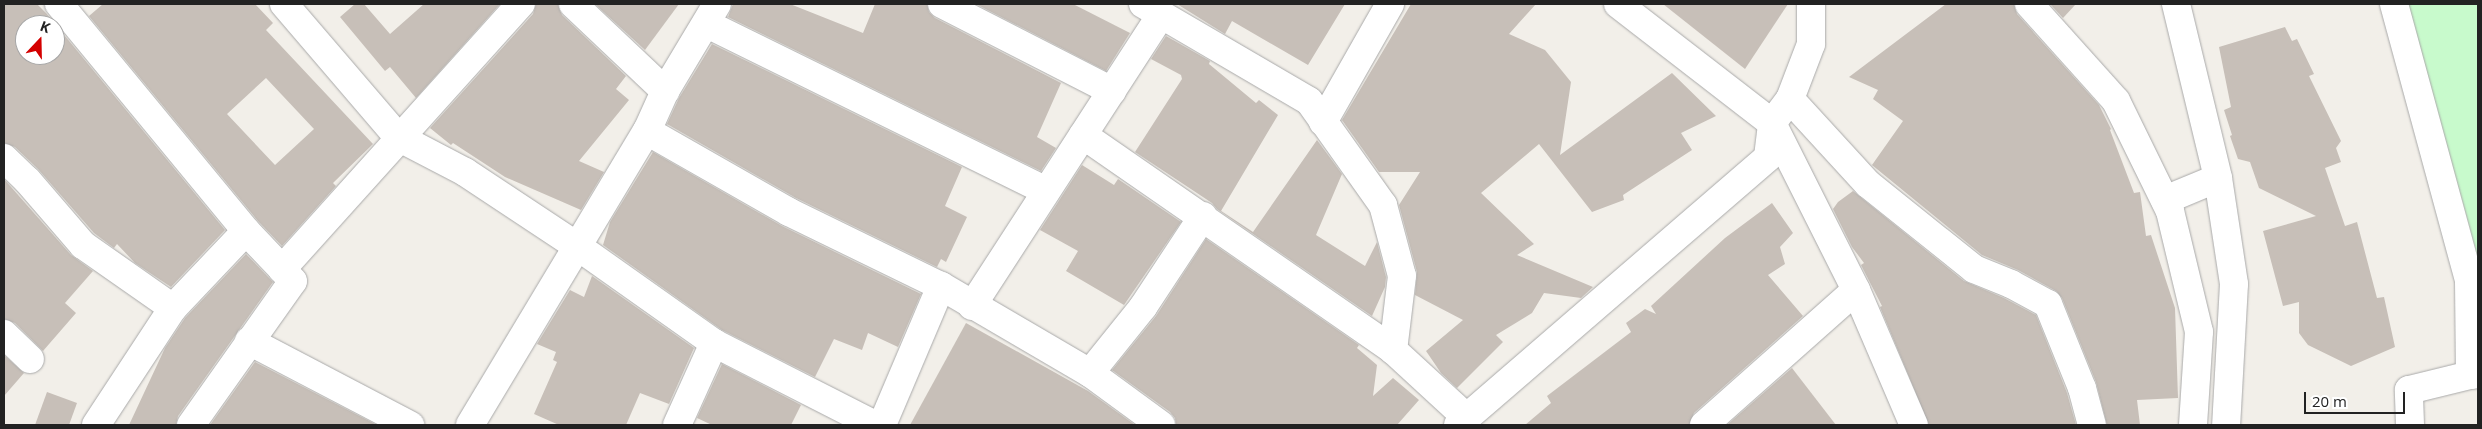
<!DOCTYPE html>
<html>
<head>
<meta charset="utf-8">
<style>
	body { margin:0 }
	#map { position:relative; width:2482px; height:429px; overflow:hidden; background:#f2efe9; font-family:"Open Sans",sans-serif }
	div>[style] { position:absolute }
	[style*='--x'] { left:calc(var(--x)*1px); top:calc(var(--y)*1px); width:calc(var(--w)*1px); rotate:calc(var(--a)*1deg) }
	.park>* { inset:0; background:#c8facc }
	.building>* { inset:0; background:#c7bfb8 }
	.roads { filter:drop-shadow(0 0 1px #a9a9a9) drop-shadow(0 0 1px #a9a9a9) }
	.minor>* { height:28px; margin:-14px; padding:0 14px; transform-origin:14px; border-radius:14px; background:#fff }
	.tertiary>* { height:28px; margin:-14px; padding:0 14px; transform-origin:14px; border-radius:14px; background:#fff }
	span { translate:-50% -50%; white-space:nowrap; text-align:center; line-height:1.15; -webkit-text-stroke:5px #fff; paint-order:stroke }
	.frame { position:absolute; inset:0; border:5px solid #222; pointer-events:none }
	.north { position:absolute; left:15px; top:15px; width:50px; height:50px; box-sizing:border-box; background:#fff; border:1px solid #a7a7a7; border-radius:50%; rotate:21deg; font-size:14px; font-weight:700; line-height:20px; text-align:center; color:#222 }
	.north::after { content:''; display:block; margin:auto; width:18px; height:22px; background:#d40000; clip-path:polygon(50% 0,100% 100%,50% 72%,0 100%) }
	.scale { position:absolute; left:2304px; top:392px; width:101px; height:22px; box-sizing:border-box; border:2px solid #222; border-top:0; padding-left:6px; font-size:15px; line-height:18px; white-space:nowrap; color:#222; -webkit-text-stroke:4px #fff; paint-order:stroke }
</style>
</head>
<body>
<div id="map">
	<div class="park">
		<div style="clip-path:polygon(2408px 4px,2478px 4px,2478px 258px)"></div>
	</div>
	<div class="building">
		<div style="clip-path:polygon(evenodd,4px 4px,37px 4px,46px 13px,225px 230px,171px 287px,135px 263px,117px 244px,114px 248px,94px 233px,38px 169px,15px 147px,4px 143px,4px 4px,25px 25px,55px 25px,55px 55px,25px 55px,25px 25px)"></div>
		<div style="clip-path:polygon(evenodd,103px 4px,255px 4px,273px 23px,266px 30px,373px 144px,333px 183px,336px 186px,282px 246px,258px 221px,89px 16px,103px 4px,266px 78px,314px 129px,275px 165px,227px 114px,266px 78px)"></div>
		<div style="clip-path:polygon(355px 4px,364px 4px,390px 34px,424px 4px,500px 4px,416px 98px,390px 67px,385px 71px,340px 17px)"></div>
		<div style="clip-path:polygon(536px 4px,558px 4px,562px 15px,626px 76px,616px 89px,629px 100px,579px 161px,604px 172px,581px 210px,505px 177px,453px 143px,451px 145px,430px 128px,533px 14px)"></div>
		<div style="clip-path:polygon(595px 4px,679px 4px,645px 50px)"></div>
		<div style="clip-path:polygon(733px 4px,790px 4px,863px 33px,875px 4px,927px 4px,929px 12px,935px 18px,1061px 83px,1037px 137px,1056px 148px,1041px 171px,728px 17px)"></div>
		<div style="clip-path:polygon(976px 4px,1073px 4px,1130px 33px,1106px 71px)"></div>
		<div style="clip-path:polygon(1177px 4px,1345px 4px,1308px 65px,1232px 21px,1225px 34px)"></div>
		<div style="clip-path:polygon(1411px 4px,1536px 4px,1509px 34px,1545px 50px,1571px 82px,1560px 155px,1672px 73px,1716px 116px,1681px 133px,1692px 150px,1623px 195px,1624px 200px,1592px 212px,1539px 144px,1481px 193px,1534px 244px,1517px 255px,1593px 287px,1581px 298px,1544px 293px,1532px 313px,1496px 335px,1503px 342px,1457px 388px,1441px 373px,1426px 351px,1463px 320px,1415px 295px,1417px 272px,1399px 205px,1420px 172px,1379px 172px,1342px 120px)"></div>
		<div style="clip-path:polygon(1663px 4px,1788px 4px,1745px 69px)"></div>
		<div style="clip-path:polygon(1946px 4px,2014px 4px,2017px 14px,2099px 105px,2111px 129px,2110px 130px,2134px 193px,2140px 192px,2146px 236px,2151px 235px,2175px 308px,2178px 398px,2137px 400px,2140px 425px,2107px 425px,2096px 382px,2062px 298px,2056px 291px,2018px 270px,1982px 255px,1872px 165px,1903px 121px,1873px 99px,1878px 90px,1849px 77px)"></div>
		<div style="clip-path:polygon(2050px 4px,2076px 4px,2063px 18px)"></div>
		<div style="clip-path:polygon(2285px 27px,2292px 41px,2297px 39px,2314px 74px,2309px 76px,2341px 141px,2336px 148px,2341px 162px,2325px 168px,2345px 226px,2357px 222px,2377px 298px,2384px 297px,2395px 347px,2351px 366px,2308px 345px,2299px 333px,2299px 302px,2283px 306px,2263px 231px,2316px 216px,2259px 188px,2250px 162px,2238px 159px,2230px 136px,2232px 135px,2224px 110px,2231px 107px,2219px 47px)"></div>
		<div style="clip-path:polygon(1166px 36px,1210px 61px,1209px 64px,1256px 103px,1259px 100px,1278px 115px,1221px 211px,1253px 232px,1317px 140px,1342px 174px,1316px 235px,1365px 266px,1377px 242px,1386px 277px,1385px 287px,1372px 316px,1217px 209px,1212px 203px,1135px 152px,1182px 79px,1181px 75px,1151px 59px)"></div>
		<div style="clip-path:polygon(712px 44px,962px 167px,945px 206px,967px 217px,946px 262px,941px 259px,937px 267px,796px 198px,667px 124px,679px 98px)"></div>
		<div style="clip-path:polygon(653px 152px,782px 226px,921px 294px,898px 347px,868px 333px,862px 350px,834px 339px,815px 377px,722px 330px,603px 245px,610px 222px)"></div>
		<div style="clip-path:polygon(1082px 165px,1114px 185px,1118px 179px,1181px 222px,1124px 305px,1066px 271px,1078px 251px,1040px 230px)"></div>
		<div style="clip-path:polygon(4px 179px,71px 255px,93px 271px,65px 303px,76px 313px,43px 351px,15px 323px,4px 319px)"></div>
		<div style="clip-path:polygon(1853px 191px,1964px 281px,2004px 298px,2036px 315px,2067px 393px,2076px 425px,1929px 425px,1880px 307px,1882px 306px,1861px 265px,1864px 263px,1852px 247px,1833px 209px,1838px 202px)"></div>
		<div style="clip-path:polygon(1772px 203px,1793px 233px,1780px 247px,1785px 264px,1768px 275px,1803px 316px,1694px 413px,1689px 425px,1525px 425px,1551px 403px,1547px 396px,1631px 332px,1626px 323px,1645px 309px,1656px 314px,1651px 306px,1725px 238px)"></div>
		<div style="clip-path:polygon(1206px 239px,1359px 345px,1357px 348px,1377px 365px,1373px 396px,1393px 378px,1419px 400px,1397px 425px,1176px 425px,1175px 418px,1170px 412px,1112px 370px,1156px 316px)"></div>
		<div style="clip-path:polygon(246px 254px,273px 282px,178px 416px,176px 425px,129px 425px,165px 348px,185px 318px)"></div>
		<div style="clip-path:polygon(592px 276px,694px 348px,669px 404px,640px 393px,626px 425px,559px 425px,534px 414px,557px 362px,553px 360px,556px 352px,537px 344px,570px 290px,584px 297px)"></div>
		<div style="clip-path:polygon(966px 323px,1088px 391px,1135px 425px,910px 425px)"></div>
		<div style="clip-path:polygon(4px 355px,24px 373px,4px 396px)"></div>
		<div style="clip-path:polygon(255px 362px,377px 425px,210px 425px)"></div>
		<div style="clip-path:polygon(722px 364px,801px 405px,791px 425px,712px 425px,697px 418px)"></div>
		<div style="clip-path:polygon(1792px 368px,1836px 425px,1727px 425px)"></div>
		<div style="clip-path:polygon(47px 392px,77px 403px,69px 425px,35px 425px)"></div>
	</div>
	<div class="roads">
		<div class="minor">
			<div style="--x:59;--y:4;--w:294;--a:50.5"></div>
			<div style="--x:246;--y:231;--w:52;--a:46.5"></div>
			<div style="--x:282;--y:269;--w:357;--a:-48"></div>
			<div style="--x:284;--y:4;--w:175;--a:49.4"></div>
			<div style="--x:398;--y:137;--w:76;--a:27.6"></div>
			<div style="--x:465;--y:172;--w:134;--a:33.5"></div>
			<div style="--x:577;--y:246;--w:168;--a:35.3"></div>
			<div style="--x:714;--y:343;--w:181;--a:27"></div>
			<div style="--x:573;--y:4;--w:127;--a:43.4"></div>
			<div style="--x:942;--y:4;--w:191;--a:27.1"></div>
			<div style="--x:1143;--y:4;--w:192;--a:30.3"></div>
			<div style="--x:1309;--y:101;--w:128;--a:54.6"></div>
			<div style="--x:1383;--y:205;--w:73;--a:75"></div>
			<div style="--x:1402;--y:276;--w:75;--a:96.9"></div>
			<div style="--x:1393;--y:350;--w:100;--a:42.6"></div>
			<div style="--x:1618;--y:4;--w:195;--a:37.7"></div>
			<div style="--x:1772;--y:123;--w:187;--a:63.3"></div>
			<div style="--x:1856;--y:290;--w:147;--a:66.8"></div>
			<div style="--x:2029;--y:4;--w:130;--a:48.1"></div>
			<div style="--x:2116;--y:101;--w:123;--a:63.9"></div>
			<div style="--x:2170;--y:211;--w:124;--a:76.5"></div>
			<div style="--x:2199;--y:332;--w:93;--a:93.7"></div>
			<div style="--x:2176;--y:4;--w:179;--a:76.4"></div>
			<div style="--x:2218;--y:178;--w:107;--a:81.4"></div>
			<div style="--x:2234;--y:284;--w:141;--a:93.2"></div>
			<div style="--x:2394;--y:4;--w:287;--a:74.8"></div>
			<div style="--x:2469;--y:281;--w:94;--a:89.4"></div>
			<div style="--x:2470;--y:375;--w:8;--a:-7"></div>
			<div style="--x:707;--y:24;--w:378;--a:26.2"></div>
			<div style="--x:1790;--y:99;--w:115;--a:47.5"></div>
			<div style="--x:1868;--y:184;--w:136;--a:38.7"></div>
			<div style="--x:1974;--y:269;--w:40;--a:22"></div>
			<div style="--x:2011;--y:284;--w:42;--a:28.4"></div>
			<div style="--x:2048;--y:304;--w:91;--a:68"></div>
			<div style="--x:2082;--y:388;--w:38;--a:75"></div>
			<div style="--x:1323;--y:122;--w:136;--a:-60.4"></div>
			<div style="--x:647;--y:131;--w:163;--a:29.7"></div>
			<div style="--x:789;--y:212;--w:169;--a:26"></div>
			<div style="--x:941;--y:286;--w:173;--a:30.3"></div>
			<div style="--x:1090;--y:373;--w:88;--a:36.2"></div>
			<div style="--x:1083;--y:135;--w:377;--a:34.7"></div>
			<div style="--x:4;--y:158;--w:32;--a:44"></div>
			<div style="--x:27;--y:180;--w:86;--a:49.3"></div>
			<div style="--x:83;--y:245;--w:110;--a:35"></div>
			<div style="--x:2165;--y:200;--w:57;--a:-22.5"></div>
			<div style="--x:972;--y:306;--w:347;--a:-57"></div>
			<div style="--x:4;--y:334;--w:36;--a:44"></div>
			<div style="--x:249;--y:341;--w:182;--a:27.6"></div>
			<div style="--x:1090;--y:373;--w:85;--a:-51.2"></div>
			<div style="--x:1143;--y:307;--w:109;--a:-56.6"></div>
			<div style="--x:96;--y:425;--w:140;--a:-56.7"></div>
			<div style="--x:173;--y:308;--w:106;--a:-46.5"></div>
			<div style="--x:191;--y:425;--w:176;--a:-54.7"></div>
			<div style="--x:293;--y:281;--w:16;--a:-133"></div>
			<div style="--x:470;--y:425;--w:343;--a:-59"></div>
			<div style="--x:647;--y:131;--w:44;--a:-65.8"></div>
			<div style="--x:665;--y:91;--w:101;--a:-59.1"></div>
			<div style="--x:677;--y:425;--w:90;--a:-65.7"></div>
			<div style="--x:882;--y:425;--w:151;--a:-67"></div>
			<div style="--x:1704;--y:425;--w:203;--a:-41.6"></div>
			<div style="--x:2410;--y:425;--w:35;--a:-92"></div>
			<div style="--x:2409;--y:390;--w:63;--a:-13.8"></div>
		</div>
		<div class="tertiary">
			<div style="--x:1458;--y:425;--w:410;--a:-40.8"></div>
			<div style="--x:1768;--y:157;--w:34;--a:-83"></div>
			<div style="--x:1772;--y:123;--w:30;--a:-53"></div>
			<div style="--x:1790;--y:99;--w:59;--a:-69.1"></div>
			<div style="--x:1811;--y:44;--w:40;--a:-90"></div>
		</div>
	</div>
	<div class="frame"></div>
	<div class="north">K</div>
	<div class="scale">20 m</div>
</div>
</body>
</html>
